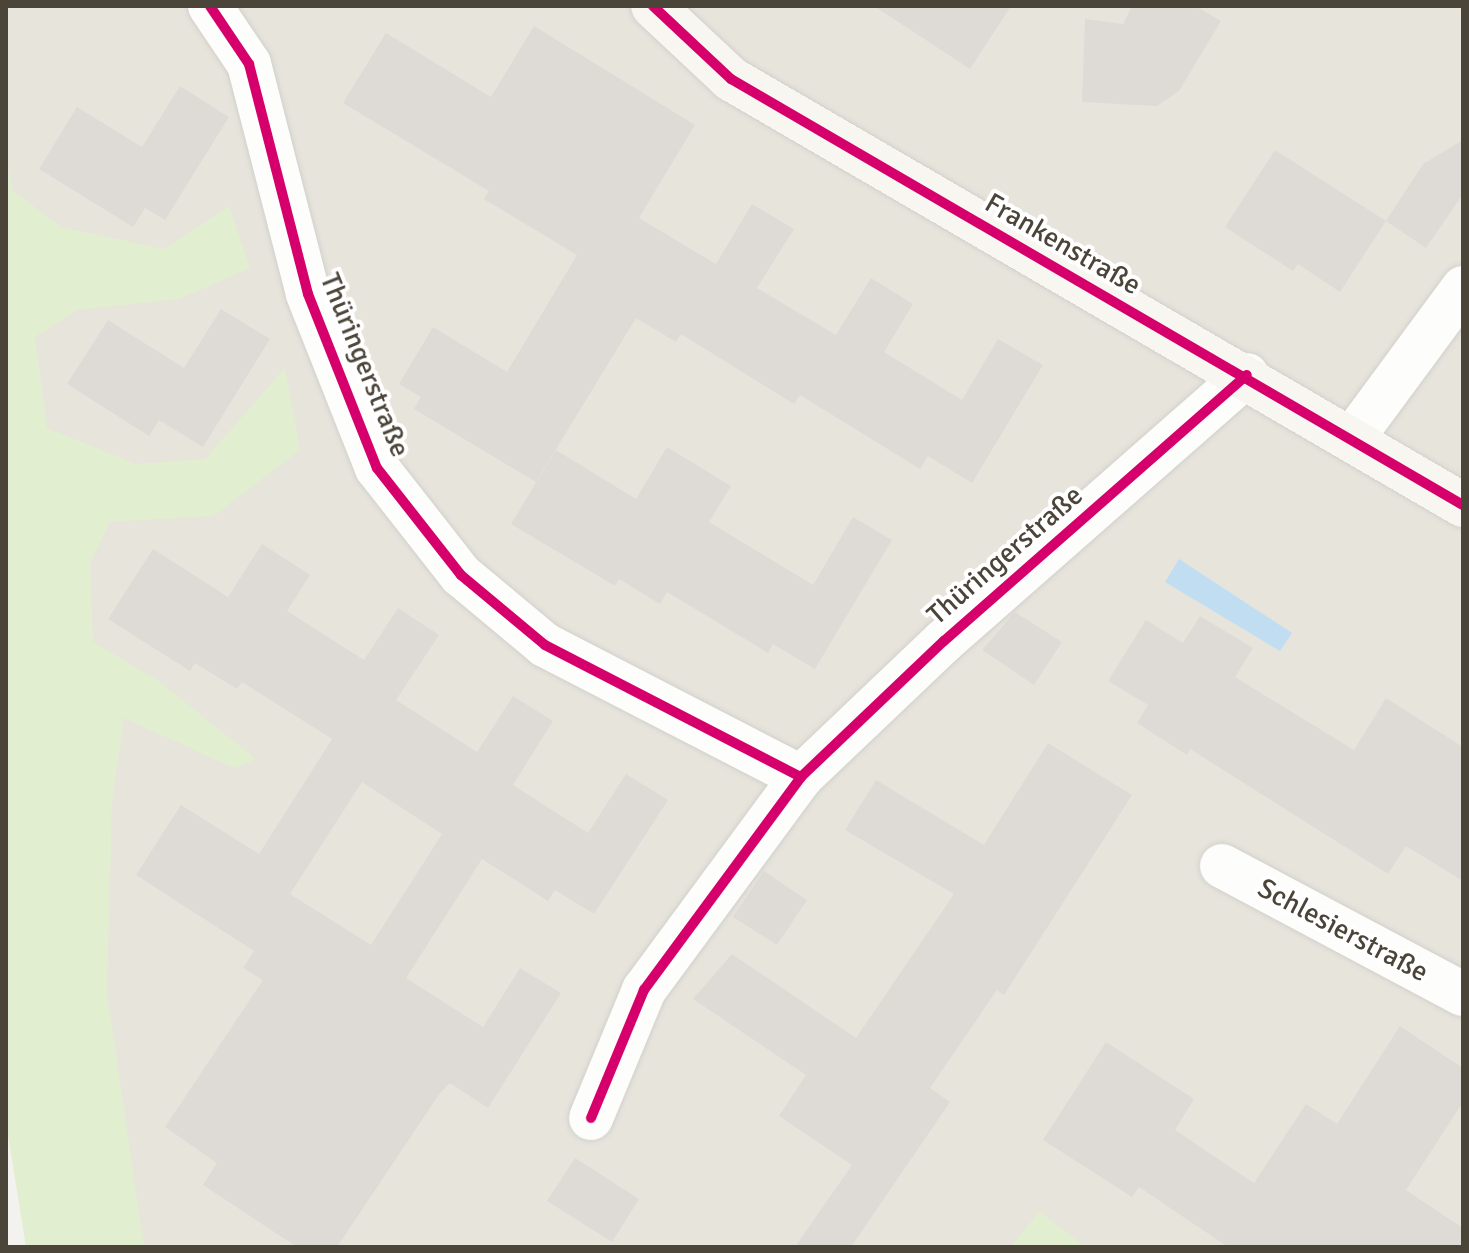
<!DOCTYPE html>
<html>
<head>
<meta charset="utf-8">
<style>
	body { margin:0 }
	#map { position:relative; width:1469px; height:1253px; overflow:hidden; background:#f4f2ee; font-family:Signika,sans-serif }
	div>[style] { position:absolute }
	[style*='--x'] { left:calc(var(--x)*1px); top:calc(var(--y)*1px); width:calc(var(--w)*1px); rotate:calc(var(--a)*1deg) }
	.residential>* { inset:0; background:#e7e4dc }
	.green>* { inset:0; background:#e1eecf }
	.water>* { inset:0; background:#c0ddf1 }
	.building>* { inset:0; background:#dedbd6 }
	.roads { filter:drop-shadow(0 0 2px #d2d0cb) drop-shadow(0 0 2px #d2d0cb) }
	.street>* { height:44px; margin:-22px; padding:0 22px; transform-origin:22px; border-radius:22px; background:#fdfdfc }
	.secondary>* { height:44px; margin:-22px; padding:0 22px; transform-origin:22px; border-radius:22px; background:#f7f6f1 }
	.cycleway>* { height:10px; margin:-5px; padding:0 5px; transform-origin:5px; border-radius:5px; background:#d6006c }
	span { translate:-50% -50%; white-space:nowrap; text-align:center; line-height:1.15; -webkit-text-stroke:8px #fff; paint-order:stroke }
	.street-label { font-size:28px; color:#4b4439 }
	.frame { position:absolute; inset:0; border:8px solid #4b4439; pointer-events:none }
</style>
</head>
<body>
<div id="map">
	<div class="residential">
		<div style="clip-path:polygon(6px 6px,1463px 6px,1463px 1247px,135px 1247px,6px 483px)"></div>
	</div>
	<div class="green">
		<div style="clip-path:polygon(6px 154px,12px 190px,61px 227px,164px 249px,229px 206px,250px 268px,179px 299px,77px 310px,35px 337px,47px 428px,136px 464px,205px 459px,285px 368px,300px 450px,213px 516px,110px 522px,90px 563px,93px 642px,157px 680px,256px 759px,234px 768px,124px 718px,112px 801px,107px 993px,144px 1247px,26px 1247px,6px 1123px)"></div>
		<div style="clip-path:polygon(1039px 1211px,1085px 1247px,1011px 1247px)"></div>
	</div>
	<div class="water">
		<div style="clip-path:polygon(1179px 559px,1292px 633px,1280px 651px,1165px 582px)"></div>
	</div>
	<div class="building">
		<div style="clip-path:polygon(874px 6px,1011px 6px,970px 69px)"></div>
		<div style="clip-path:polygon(1132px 6px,1195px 6px,1221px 21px,1179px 91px,1157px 106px,1082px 102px,1085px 19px,1123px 24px)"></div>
		<div style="clip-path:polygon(534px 26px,695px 125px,639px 218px,716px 264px,752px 204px,794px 229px,757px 288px,836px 335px,871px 278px,913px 304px,884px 352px,962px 400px,998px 339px,1043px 365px,972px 483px,928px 456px,920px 469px,800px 395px,794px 404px,681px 334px,676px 342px,636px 318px,536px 482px,414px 409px,421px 397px,399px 384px,433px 327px,507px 372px,577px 255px,484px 199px,489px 191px,343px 103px,386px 33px,491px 97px)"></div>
		<div style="clip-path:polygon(180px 86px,229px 117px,165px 220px,145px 208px,133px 227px,39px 169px,77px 107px,142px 147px)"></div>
		<div style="clip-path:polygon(1463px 140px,1463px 194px,1426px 248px,1386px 221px,1423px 164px)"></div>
		<div style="clip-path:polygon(1275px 150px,1386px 221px,1340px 292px,1298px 264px,1293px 271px,1225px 227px)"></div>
		<div style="clip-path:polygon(221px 309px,270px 339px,203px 447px,159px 420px,149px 436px,67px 384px,108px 320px,184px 368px)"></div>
		<div style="clip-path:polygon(667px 447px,731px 486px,709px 522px,813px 585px,853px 517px,892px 540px,815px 669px,773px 644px,768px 653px,667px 592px,660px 604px,619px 579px,615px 586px,511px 524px,556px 450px,636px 499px)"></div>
		<div style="clip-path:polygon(evenodd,262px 544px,310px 575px,287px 611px,364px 660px,398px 608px,439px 635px,396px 700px,477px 752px,513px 696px,553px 721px,513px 785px,588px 833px,626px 774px,668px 800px,594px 914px,555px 890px,548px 901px,482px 859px,406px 978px,483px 1027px,520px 968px,561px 993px,488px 1108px,450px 1083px,440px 1093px,337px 1247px,297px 1247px,203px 1185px,217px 1163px,165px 1127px,263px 980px,243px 968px,254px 951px,136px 875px,181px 805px,259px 854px,332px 739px,242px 682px,237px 689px,195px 663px,190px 671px,108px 619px,153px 549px,228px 597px,262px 544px,362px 782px,442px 834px,371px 945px,290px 894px,362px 782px)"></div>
		<div style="clip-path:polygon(1015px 612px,1062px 642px,1034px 685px,982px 650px)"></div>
		<div style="clip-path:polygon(1200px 616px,1253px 648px,1235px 677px,1354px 750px,1386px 698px,1463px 747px,1463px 881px,1406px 846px,1388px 874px,1190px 749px,1187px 755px,1137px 723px,1148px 705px,1108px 681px,1146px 620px,1183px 643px)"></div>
		<div style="clip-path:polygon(1048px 743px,1132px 795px,1004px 995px,997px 990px,930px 1088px,950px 1102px,851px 1247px,795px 1247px,852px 1165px,779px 1116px,806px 1075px,693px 999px,732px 954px,856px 1038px,954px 894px,845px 830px,876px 780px,984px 845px)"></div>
		<div style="clip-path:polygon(764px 871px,807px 900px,777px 945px,733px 917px)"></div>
		<div style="clip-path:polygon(1400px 1026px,1463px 1068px,1463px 1102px,1406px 1190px,1463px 1228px,1463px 1247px,1228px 1247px,1139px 1187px,1132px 1197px,1043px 1140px,1106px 1042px,1194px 1099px,1175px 1130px,1254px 1183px,1306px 1104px,1337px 1124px)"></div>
		<div style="clip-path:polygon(575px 1158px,639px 1199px,612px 1242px,547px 1201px)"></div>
	</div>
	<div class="roads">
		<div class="street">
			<div style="--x:210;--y:6;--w:70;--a:56.1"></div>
			<div style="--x:249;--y:64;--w:237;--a:75.6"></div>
			<div style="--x:308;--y:294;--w:187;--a:68.4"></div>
			<div style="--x:377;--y:468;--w:136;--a:51.9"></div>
			<div style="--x:461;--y:575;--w:109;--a:39.8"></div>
			<div style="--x:545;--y:645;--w:288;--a:27.3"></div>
			<div style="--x:1354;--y:436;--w:184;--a:-53.6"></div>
			<div style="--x:1222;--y:866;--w:273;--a:28"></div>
			<div style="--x:591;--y:1118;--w:139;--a:-67.5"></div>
			<div style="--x:644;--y:990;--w:265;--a:-53.6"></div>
			<div style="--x:801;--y:777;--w:197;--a:-43.6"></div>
			<div style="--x:944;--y:641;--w:403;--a:-41.3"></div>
		</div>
		<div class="secondary">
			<div style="--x:653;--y:6;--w:107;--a:43.1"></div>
			<div style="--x:731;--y:79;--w:847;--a:30.2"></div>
		</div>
	</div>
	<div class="cycleway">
		<div style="--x:210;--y:6;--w:70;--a:56.1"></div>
		<div style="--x:249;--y:64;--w:237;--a:75.6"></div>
		<div style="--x:308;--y:294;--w:187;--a:68.4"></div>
		<div style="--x:377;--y:468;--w:136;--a:51.9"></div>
		<div style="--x:461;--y:575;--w:109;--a:39.8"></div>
		<div style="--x:545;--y:645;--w:288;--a:27.3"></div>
		<div style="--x:653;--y:6;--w:107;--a:43.1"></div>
		<div style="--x:731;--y:79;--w:847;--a:30.2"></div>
		<div style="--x:591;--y:1118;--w:139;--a:-67.5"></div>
		<div style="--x:644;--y:990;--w:265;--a:-53.6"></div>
		<div style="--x:801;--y:777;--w:197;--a:-43.6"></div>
		<div style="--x:944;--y:641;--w:403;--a:-41.3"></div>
	</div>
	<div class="street-label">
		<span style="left:1063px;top:244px;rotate:30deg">Frankenstraße</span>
		<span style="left:365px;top:365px;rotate:68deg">Thüringerstraße</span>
		<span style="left:1005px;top:555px;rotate:-41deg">Thüringerstraße</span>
		<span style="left:1343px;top:930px;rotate:28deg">Schlesierstraße</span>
	</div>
	<div class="frame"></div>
</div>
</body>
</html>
